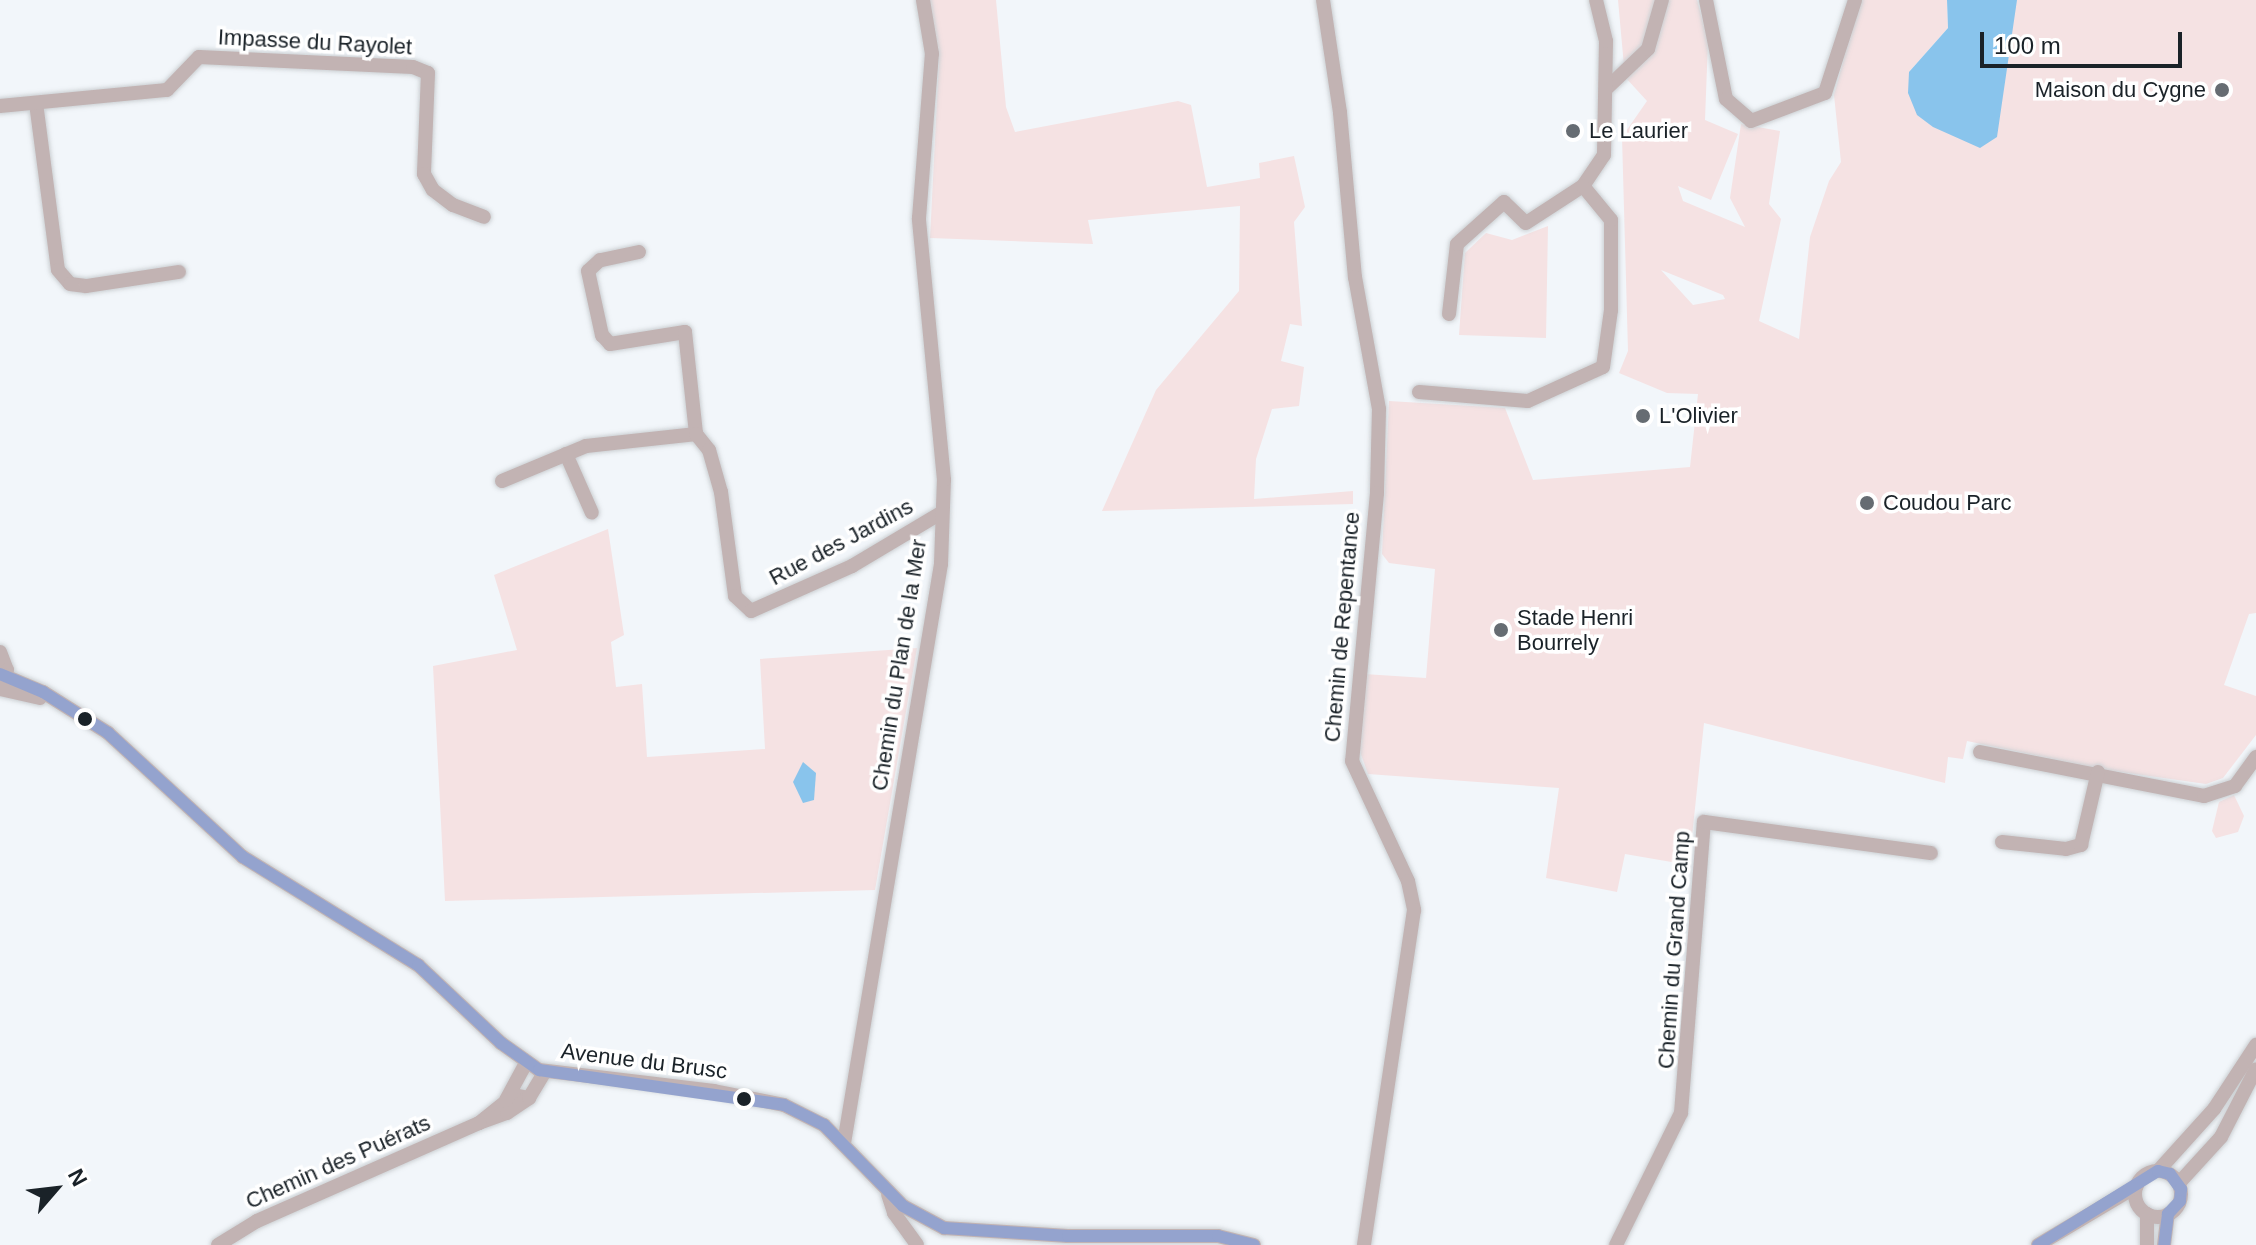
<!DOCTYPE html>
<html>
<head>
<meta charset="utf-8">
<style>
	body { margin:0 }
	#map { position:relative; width:2256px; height:1245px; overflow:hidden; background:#f2f6fa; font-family:Arial,sans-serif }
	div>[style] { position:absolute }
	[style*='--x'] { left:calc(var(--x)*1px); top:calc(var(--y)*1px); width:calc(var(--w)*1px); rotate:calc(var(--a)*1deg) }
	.green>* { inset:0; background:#f5e2e3 }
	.water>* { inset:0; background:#89c4ec }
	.roads { filter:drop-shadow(0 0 2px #ccd0d3) drop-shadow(0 0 2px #ccd0d3) }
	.minor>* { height:14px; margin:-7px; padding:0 7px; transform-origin:7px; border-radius:7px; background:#c2b3b3 }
	.minor>.ring { margin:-7px; padding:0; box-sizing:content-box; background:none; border:14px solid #c2b3b3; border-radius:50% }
	.bus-1>* { height:12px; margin:-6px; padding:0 6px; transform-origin:6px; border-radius:6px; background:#94a3ce }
	.dots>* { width:22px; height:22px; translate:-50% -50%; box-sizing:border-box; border:4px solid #fff; border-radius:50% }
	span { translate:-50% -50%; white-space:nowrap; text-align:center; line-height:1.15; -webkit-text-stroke:7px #fff; paint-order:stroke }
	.street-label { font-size:22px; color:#1a2228 }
	.poi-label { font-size:22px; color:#1a2228 }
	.right { translate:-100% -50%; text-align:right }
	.left { translate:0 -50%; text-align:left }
	.north { position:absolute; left:16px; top:1149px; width:80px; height:80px; -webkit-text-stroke:6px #fff; paint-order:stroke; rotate:62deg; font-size:22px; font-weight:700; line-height:32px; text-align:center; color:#1a2228 }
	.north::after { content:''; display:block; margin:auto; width:28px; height:36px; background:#1a2228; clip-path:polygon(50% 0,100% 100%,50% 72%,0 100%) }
	.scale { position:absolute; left:1980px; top:32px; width:202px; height:36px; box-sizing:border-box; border:4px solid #1a2228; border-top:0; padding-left:10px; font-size:24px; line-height:28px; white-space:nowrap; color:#1a2228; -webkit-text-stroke:6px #fff; paint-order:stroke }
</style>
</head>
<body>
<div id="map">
	<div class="green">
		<div style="clip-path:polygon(929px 0,996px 0,1006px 107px,1015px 132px,1178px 101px,1191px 105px,1207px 187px,1260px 178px,1259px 163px,1294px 156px,1305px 207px,1294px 222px,1302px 326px,1290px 324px,1281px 361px,1304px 367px,1299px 406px,1272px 409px,1256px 459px,1254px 499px,1353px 491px,1353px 504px,1102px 511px,1156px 390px,1239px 291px,1240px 206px,1088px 220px,1093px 244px,930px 238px,939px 61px)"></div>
		<div style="clip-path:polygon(evenodd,1618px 0,1697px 0,1708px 41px,1705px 120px,1738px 134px,1711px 200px,1678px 186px,1683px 201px,1745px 227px,1730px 198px,1741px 124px,1780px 131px,1769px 204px,1781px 219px,1759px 321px,1799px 339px,1810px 237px,1829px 181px,1841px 162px,1834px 95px,1860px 0,1947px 0,1948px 28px,1909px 72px,2015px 0,2256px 0,2256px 613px,2249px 614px,2224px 685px,2256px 696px,2256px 735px,2223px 778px,2206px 784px,2107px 770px,1967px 741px,1963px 759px,1948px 757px,1945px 783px,1704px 723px,1689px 865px,1625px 854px,1617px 892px,1546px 878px,1559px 788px,1368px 774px,1358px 746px,1364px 674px,1426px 678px,1435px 569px,1389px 563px,1382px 554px,1389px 401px,1505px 408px,1533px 480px,1690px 467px,1698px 394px,1667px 393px,1619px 373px,1628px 351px,1622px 137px,1647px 101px,1625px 77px,1618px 0,1661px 270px,1723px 295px,1725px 299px,1693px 305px,1661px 270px)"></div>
		<div style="clip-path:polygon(1548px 226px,1546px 338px,1459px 335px,1465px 253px,1486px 233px,1512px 240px)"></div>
		<div style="clip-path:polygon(608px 529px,624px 635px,611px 642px,616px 687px,642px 684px,647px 757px,765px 749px,760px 659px,917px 648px,875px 890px,445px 901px,433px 666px,517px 650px,494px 575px)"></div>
		<div style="clip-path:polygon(2234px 795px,2244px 816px,2238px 832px,2216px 838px,2212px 831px,2219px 802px)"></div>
	</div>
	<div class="water">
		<div style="clip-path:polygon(1947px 0,2017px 0,1997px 137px,1980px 148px,1933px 127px,1917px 115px,1908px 93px,1909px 72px,1948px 28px)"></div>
		<div style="clip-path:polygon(803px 762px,816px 773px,814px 800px,803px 803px,793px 782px)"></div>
	</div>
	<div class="roads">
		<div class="minor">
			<div style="--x:1323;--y:0;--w:114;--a:81.4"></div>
			<div style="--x:1340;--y:113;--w:165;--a:84.8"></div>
			<div style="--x:1355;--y:277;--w:134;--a:79.7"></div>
			<div style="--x:1379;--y:409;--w:84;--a:91.4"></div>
			<div style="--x:1377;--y:493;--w:269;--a:95.3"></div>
			<div style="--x:1352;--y:761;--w:132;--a:65"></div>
			<div style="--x:1408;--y:881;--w:30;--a:78"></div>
			<div style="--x:1414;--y:910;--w:339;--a:98.5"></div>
			<div style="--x:1706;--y:0;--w:101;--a:78.6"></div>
			<div style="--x:1726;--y:99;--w:33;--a:41"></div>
			<div style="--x:1751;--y:121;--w:79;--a:-20.7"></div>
			<div style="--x:1825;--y:93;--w:98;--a:-72.1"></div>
			<div style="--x:1606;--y:89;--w:58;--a:-43.6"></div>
			<div style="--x:1648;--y:49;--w:51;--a:-74.1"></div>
			<div style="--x:36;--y:103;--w:168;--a:82.5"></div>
			<div style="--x:58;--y:270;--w:18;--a:49"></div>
			<div style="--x:70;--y:284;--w:16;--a:7"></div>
			<div style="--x:86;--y:286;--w:94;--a:-8.6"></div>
			<div style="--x:0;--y:106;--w:168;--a:-5.5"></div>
			<div style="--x:167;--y:90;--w:46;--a:-45.9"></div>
			<div style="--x:199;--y:57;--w:214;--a:2.7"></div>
			<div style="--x:413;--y:67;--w:16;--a:22"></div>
			<div style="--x:428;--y:73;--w:101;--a:92.3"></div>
			<div style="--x:424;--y:174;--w:18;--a:61"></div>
			<div style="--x:433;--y:190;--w:25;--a:37"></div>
			<div style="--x:453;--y:205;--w:33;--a:21"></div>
			<div style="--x:639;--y:252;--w:40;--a:168"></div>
			<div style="--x:600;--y:260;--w:16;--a:137"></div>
			<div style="--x:588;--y:271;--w:66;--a:77.7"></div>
			<div style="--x:602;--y:335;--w:12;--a:48"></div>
			<div style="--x:610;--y:344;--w:76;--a:-9.1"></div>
			<div style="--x:685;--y:332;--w:103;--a:83.8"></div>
			<div style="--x:1449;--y:314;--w:70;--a:-83.5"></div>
			<div style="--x:1457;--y:244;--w:63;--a:-41.8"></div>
			<div style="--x:1504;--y:202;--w:30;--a:44"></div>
			<div style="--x:1526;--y:223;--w:68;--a:-33"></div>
			<div style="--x:1583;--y:186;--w:37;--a:-56"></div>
			<div style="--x:1604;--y:155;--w:114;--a:-89"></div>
			<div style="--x:1606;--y:41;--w:42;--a:-103.7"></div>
			<div style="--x:1419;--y:392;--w:109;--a:4.7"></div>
			<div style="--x:1528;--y:401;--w:82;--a:-24.4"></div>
			<div style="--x:1603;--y:367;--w:58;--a:-82"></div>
			<div style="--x:1611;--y:310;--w:90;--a:-90"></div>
			<div style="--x:1611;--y:220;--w:44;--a:-129.5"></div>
			<div style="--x:566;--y:454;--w:64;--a:66.2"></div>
			<div style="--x:502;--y:481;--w:91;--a:-22.6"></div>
			<div style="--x:586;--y:446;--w:111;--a:-6.2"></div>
			<div style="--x:696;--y:434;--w:21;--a:51"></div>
			<div style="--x:709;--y:450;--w:44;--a:74.1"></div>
			<div style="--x:721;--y:492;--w:105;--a:82.3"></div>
			<div style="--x:735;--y:596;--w:22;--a:43"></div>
			<div style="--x:751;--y:611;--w:111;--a:-24"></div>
			<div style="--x:852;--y:566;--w:104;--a:-30.8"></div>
			<div style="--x:0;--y:652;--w:19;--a:69"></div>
			<div style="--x:7;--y:670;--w:11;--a:128"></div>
			<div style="--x:0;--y:674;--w:47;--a:22.7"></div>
			<div style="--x:43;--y:692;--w:77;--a:32.2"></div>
			<div style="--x:108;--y:733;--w:183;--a:42.6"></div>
			<div style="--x:243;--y:857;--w:206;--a:31.7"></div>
			<div style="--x:418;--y:965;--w:114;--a:43.2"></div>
			<div style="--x:501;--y:1043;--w:47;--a:35.4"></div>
			<div style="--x:539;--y:1070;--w:176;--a:6.8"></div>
			<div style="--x:714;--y:1091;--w:71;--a:11.3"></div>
			<div style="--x:784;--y:1105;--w:45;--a:26.6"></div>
			<div style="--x:824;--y:1125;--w:113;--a:45.7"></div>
			<div style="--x:903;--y:1206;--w:47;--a:28.2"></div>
			<div style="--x:944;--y:1228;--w:124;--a:3.7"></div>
			<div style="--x:1068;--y:1236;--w:150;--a:0"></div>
			<div style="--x:1218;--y:1236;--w:37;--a:14"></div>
			<div style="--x:0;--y:689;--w:41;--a:12.7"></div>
			<div style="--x:1980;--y:752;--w:228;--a:11.1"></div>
			<div style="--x:2204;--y:796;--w:33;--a:-18"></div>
			<div style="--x:2235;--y:786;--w:36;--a:-54"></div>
			<div style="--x:2002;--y:842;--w:64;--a:6.2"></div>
			<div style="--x:2066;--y:849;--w:16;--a:-15"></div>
			<div style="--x:2081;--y:845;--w:75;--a:-76.9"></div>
			<div style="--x:529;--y:1098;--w:15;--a:-169"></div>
			<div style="--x:514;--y:1095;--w:45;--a:141.3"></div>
			<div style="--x:479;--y:1123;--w:30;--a:-20"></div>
			<div style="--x:507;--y:1113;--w:27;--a:-34"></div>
			<div style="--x:529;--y:1098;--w:31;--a:-59"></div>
			<div style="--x:506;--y:1100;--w:42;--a:-61.6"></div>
			<div style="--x:844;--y:1143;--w:587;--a:-80.49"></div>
			<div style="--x:941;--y:564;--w:84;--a:-88"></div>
			<div style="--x:944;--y:480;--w:263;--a:-95.5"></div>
			<div style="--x:919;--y:218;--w:165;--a:-85.5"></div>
			<div style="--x:932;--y:54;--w:55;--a:-99.5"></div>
			<div style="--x:2158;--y:1171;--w:84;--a:-47.9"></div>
			<div style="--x:2214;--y:1109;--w:77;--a:-56.7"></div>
			<div class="ring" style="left:2135px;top:1171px;width:32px;height:32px"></div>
			<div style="--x:2179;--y:1183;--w:62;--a:-47.6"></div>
			<div style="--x:2221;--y:1137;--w:76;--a:-62.8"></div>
			<div style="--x:888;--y:1194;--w:20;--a:72"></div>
			<div style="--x:894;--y:1213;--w:39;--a:54"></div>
			<div style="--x:218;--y:1245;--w:46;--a:-31.6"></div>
			<div style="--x:257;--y:1221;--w:243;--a:-23.8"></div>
			<div style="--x:1616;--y:1245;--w:147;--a:-63.8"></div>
			<div style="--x:1681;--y:1113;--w:292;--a:-85.5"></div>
			<div style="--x:1704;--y:822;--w:229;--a:7.8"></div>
			<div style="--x:2038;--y:1245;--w:115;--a:-30.8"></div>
			<div style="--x:2147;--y:1245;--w:31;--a:-90"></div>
			<div style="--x:2164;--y:1245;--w:31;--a:-83"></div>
		</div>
	</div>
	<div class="bus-1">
		<div style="--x:0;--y:674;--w:47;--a:22.7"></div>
		<div style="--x:43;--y:692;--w:77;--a:32.2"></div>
		<div style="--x:108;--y:733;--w:183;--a:42.6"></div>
		<div style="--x:243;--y:857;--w:206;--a:31.7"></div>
		<div style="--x:418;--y:965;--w:114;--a:43.2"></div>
		<div style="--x:501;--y:1043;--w:47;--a:35.4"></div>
		<div style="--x:539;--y:1070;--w:247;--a:8.1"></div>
		<div style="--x:784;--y:1105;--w:45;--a:26.6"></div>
		<div style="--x:824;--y:1125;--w:113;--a:45.7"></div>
		<div style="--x:903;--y:1206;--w:47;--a:28.2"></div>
		<div style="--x:944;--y:1228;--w:124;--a:3.7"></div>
		<div style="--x:1068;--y:1236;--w:150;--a:0"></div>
		<div style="--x:1218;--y:1236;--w:37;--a:14"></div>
		<div style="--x:2038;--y:1245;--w:141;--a:-31.7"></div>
		<div style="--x:2158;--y:1171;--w:12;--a:14"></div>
		<div style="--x:2170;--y:1174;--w:19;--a:54"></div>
		<div style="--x:2181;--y:1189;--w:12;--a:95"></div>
		<div style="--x:2180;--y:1201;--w:18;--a:133"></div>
		<div style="--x:2168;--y:1214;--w:31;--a:97"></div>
	</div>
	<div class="dots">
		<div style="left:2222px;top:90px;background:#666c72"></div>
		<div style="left:1573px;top:131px;background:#666c72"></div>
		<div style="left:1643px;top:416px;background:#666c72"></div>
		<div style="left:1867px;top:503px;background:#666c72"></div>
		<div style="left:1501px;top:630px;background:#666c72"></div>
		<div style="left:85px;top:719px;background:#1a2228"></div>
		<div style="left:744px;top:1099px;background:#1a2228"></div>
	</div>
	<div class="street-label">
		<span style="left:315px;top:42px;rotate:3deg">Impasse du Rayolet</span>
		<span style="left:841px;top:542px;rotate:-28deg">Rue des Jardins</span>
		<span style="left:1342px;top:627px;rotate:-85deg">Chemin de Repentance</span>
		<span style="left:899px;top:665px;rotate:-81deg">Chemin du Plan de la Mer</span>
		<span style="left:1674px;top:950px;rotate:-86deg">Chemin du Grand Camp</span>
		<span style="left:644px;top:1061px;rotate:7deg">Avenue du Brusc</span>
		<span style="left:338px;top:1162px;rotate:-24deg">Chemin des Puérats</span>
	</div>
	<div class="poi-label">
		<span class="right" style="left:2206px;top:90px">Maison du Cygne</span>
		<span class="left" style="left:1589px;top:131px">Le Laurier</span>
		<span class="left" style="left:1659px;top:416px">L'Olivier</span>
		<span class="left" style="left:1883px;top:503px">Coudou Parc</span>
		<span class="left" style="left:1517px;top:630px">Stade Henri<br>Bourrely</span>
	</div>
	<div class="north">N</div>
	<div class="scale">100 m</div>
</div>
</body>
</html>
